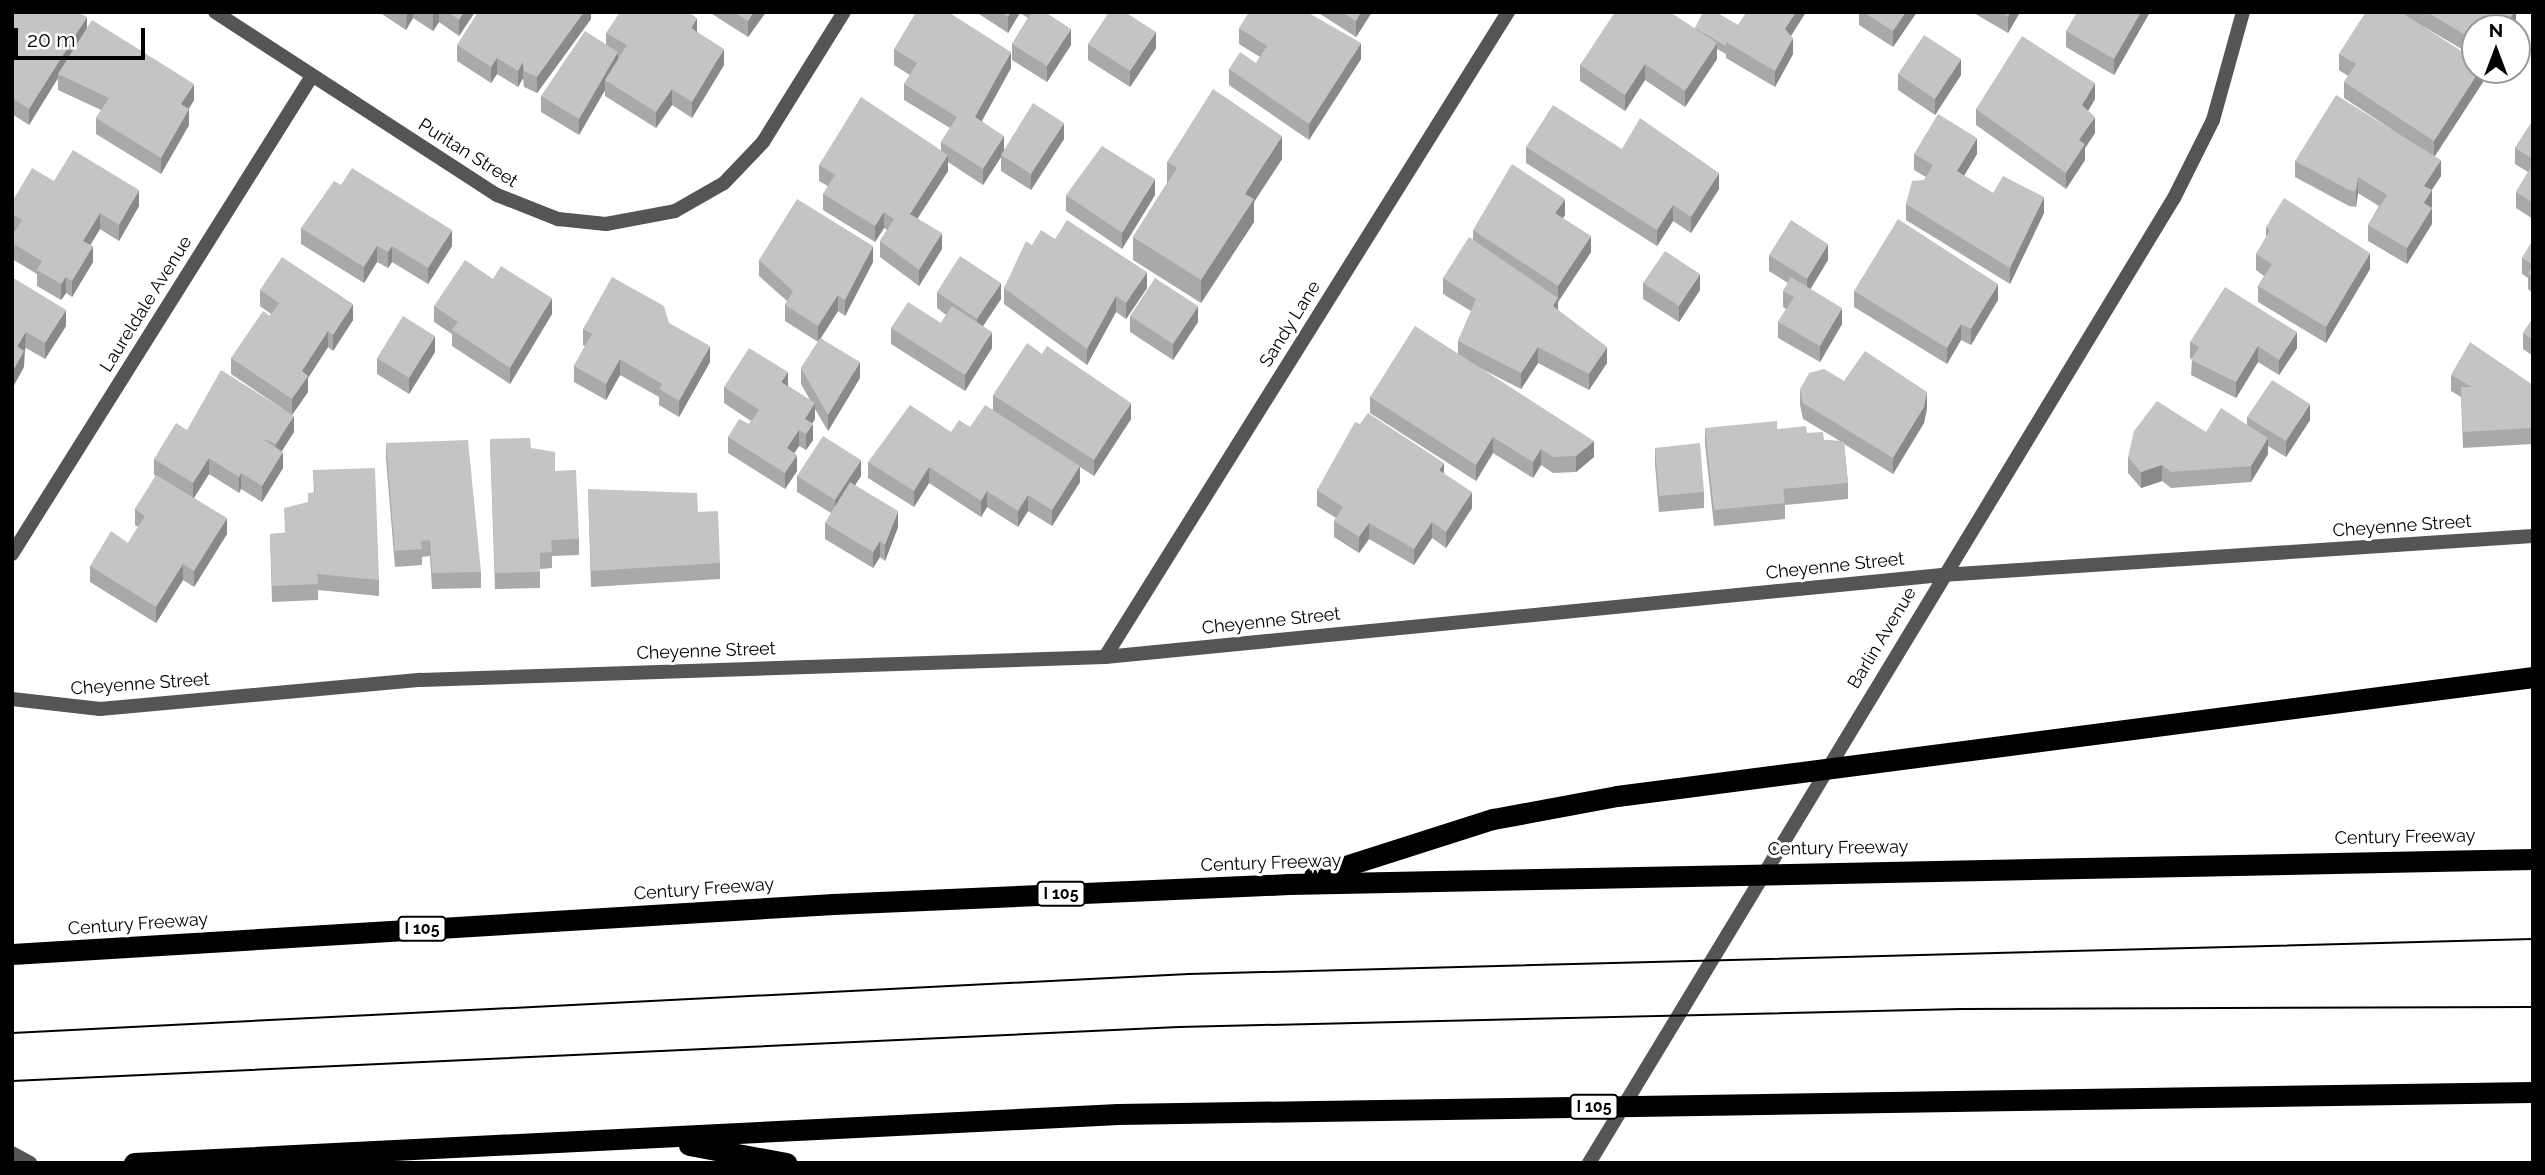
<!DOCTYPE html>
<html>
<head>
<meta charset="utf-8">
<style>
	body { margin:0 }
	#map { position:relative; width:2545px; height:1175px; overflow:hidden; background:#fff; font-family:Raleway,sans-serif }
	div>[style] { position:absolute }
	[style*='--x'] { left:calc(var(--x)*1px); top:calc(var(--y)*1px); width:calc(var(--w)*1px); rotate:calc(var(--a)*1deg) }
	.minor>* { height:14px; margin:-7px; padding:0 7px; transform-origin:7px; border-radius:7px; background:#555 }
	.tertiary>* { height:14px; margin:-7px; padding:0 7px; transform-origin:7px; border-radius:7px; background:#555 }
	.motorway>* { height:21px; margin:-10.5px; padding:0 10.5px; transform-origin:10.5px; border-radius:10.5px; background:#000 }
	.tram>* { height:2px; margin:-1px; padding:0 1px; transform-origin:1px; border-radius:1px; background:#000 }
	.wall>* { inset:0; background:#a9a9a9 }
	.shaded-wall>* { inset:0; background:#898989 }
	.building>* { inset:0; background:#c4c4c4 }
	span { translate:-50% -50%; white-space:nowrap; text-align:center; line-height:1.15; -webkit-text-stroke:6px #fff; paint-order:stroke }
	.shield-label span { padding:2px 5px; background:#fff; border:2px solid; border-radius:5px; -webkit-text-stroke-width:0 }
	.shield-label { font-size:16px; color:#000; font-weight:700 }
	.street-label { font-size:18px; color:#000 }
	.frame { position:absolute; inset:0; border:14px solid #000; pointer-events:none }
	.north { position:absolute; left:2461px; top:14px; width:70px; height:70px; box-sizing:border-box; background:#fff; border:2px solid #999; border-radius:50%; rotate:0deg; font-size:19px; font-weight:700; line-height:28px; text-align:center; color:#000 }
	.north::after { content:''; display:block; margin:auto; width:24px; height:32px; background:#000; clip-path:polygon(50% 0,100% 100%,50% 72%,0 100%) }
	.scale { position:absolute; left:14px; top:28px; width:131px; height:32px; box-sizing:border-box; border:4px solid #000; border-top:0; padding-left:9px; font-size:21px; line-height:24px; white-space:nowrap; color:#000; -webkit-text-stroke:5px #fff; paint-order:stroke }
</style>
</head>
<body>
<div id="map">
	<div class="minor">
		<div style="--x:215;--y:12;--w:336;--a:33"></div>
		<div style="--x:497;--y:195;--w:66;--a:21.5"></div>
		<div style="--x:558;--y:219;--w:48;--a:5.9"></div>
		<div style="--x:606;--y:224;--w:70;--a:-10.7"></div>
		<div style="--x:675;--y:211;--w:56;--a:-29.7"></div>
		<div style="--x:724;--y:183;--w:57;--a:-46.4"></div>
		<div style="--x:763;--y:142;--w:153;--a:-58.1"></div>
		<div style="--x:12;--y:554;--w:564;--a:-57.89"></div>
		<div style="--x:1105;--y:657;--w:761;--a:-58"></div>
		<div style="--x:12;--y:699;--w:89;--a:6.5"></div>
		<div style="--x:100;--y:709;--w:322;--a:-5.2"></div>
		<div style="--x:421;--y:680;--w:684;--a:-1.93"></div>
		<div style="--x:1105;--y:657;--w:841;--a:-5.6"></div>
		<div style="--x:1942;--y:575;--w:592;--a:-3.78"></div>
		<div style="--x:1589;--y:1163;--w:1128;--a:-58.78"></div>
		<div style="--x:2174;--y:198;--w:87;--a:-63.4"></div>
		<div style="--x:2213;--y:120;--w:112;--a:-74.5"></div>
	</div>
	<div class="tertiary">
		<div style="--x:12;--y:1153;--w:21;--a:29"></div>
	</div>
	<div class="motorway">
		<div style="--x:1314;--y:876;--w:188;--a:-17.7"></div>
		<div style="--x:1493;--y:819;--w:126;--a:-10.5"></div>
		<div style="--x:1617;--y:796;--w:924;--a:-7.4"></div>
		<div style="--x:12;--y:954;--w:823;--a:-3.49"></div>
		<div style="--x:833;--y:904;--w:456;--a:-2.5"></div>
		<div style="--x:1289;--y:884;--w:1244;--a:-1.15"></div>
		<div style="--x:689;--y:1145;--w:99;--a:10.5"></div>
		<div style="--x:134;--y:1163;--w:985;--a:-2.85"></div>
		<div style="--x:1118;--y:1114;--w:1415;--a:-0.89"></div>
	</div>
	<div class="tram">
		<div style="--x:12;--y:1033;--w:1178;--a:-2.87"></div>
		<div style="--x:1189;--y:974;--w:1344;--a:-1.49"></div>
		<div style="--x:12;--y:1081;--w:1168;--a:-2.65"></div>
		<div style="--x:1179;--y:1027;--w:782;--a:-1.32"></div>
		<div style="--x:1961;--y:1009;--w:572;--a:-0.2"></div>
	</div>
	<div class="wall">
		<div style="clip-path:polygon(12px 12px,87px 29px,194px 100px,189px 109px,189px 125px,161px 174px,96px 134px,96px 118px,101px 110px,58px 90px,58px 78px,29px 125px,12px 114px)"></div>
		<div style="clip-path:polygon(379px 12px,475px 12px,459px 36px,439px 22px,433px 31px,413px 18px,406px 30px)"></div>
		<div style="clip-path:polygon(591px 12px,591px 19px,537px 93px,524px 87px,523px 78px,518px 87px,497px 74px,491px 83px,457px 61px,457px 45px)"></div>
		<div style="clip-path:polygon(709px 12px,766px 12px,748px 37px)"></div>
		<div style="clip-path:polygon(976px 12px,1045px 12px,1071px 45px,1047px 82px,1012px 60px,1012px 44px,1028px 18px,1020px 13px,1008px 33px)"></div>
		<div style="clip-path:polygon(1317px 12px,1372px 12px,1356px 37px)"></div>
		<div style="clip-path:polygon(1747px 12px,1806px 12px,1791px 36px,1793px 54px,1775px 87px,1726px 58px,1726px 54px,1717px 49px,1717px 59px,1685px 107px,1645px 80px,1625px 111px,1580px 81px,1580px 65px,1695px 28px,1738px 25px)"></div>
		<div style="clip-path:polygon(1859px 12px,1917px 12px,1893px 47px,1859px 25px)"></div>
		<div style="clip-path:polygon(1972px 12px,2020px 12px,2008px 33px)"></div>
		<div style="clip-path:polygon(2150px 12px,2114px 75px,2066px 47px,2066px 31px)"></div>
		<div style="clip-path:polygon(2366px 12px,2516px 12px,2516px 25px,2514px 28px,2475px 28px,2475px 57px,2421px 25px,2483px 70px,2483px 82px,2435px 156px,2441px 176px,2432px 190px,2432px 224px,2407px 264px,2368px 241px,2368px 225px,2379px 206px,2358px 193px,2356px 207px,2349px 206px,2295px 177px,2295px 161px,2391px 129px,2344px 98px,2344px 82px,2348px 76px,2339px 70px,2339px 54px)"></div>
		<div style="clip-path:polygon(1239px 28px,1361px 59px,1309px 140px,1229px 85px,1229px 69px,1256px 63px,1260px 57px,1239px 44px)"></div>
		<div style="clip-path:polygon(697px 31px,724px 65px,692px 118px,672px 105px,656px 128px,605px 96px,605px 90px,579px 135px,541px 112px,541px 96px,606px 44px,606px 33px)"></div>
		<div style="clip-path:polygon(1088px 44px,1156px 48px,1130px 87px,1088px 60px)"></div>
		<div style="clip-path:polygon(894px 49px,1011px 68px,982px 121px,1004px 149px,1064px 139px,1031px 190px,1001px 171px,1001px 157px,983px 185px,948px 162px,948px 171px,917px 219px,942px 249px,919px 286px,880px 257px,880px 241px,887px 230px,884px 228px,875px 242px,823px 210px,823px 194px,828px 186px,819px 181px,819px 165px,941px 150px,941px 142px,950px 128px,904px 100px,904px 84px,910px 75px,894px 65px)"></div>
		<div style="clip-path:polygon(1898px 74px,1961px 75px,1935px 115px,1898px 90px)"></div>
		<div style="clip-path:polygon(2095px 99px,2088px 111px,2095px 133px,2085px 148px,2085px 160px,2066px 189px,1976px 125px,1976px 109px)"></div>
		<div style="clip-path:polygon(2533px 120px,2533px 219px,2516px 208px,2516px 192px,2528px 172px,2515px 164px,2515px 148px)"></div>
		<div style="clip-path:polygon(1526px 147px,1622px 149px,1719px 189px,1691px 233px,1673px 221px,1657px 246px,1526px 163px)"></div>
		<div style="clip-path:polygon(1914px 154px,1977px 154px,1964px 176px,1993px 193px,2044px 213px,2010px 284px,1906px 220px,1906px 204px,1926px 177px,1914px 170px)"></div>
		<div style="clip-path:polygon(1282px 159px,1254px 202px,1254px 222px,1201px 303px,1133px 260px,1133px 237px,1167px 183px,1167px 162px)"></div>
		<div style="clip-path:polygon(54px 181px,139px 206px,119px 241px,100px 229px,90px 245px,93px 262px,72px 297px,66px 293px,61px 300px,37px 286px,37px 274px,12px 259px,12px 236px,15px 232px,12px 230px,12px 202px)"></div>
		<div style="clip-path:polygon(341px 185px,452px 246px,428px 284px,392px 262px,388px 268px,377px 262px,364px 283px,301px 244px,301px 228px)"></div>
		<div style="clip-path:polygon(1066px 195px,1155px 195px,1122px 249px,1066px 211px)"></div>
		<div style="clip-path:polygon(1565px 215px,1563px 218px,1591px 252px,1558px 302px,1558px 310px,1607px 363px,1589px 390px,1538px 363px,1521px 389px,1478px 367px,1594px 457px,1576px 472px,1553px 473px,1541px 465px,1533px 478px,1493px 453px,1476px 481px,1370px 413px,1370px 397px,1458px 354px,1458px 341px,1471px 311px,1443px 294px,1443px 278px,1473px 239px,1473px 230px)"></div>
		<div style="clip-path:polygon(2266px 227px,2370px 269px,2326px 343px,2258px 302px,2258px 286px,2264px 276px,2256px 270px,2256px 254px,2266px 238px)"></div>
		<div style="clip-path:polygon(1055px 239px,1147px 288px,1126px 319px,1116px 312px,1087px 365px,1004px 304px,1004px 288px,1032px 245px)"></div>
		<div style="clip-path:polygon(2533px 240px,2533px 293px,2528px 289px,2528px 278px,2522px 274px,2522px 258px)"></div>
		<div style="clip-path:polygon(1769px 255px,1828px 260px,1810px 289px,1842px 324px,1820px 362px,1778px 338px,1778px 322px,1786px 309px,1783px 307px,1783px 291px,1788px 283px,1769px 271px)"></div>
		<div style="clip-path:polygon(759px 260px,873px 262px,845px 316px,838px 311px,821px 338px,860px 378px,828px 431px,815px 409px,815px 419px,812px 423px,813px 440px,806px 450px,799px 446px,794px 453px,797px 471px,785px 489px,728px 453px,728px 437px,749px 424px,751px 421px,724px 403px,724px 387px,788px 386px,810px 400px,801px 384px,801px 368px,818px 342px,785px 321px,785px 305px,787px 301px,759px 276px)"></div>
		<div style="clip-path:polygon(12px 277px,66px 326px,45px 359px,26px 348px,24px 351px,24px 367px)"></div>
		<div style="clip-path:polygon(493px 279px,552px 314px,510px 384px,452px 346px,452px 334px,434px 322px,434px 306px)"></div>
		<div style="clip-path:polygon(1643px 283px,1700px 290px,1679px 322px,1643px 299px)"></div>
		<div style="clip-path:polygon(260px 290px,353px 320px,333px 351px,328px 347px,308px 378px,308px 392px,292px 415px,294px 432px,282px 451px,283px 468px,262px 502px,241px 489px,239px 493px,209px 474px,194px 498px,227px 534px,194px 587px,183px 580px,156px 623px,90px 582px,90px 566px,128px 543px,138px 527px,135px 525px,135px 509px,156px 476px,154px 475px,154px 459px,187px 430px,283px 409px,231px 374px,231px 358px,271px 314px,260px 306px)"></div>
		<div style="clip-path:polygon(1854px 291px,1998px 300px,1971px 345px,1961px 340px,1947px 364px,1854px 307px)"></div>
		<div style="clip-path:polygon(937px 292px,1001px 299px,983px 326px,992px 348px,965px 391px,891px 344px,891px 328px,941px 323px,946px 315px,937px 308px)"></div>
		<div style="clip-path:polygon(1130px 316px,1198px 322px,1173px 360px,1130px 332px)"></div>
		<div style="clip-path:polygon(2533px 318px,2533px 356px,2523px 349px,2523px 333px)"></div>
		<div style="clip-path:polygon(669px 323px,710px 362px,679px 417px,659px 405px,659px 397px,620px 375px,606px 400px,574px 382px,574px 366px,585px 346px,583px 345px,583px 329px)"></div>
		<div style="clip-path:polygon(2190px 342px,2297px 348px,2279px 375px,2258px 362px,2236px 398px,2191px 375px,2192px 359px,2190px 358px)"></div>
		<div style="clip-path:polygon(435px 352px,409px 394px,377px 374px,377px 358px)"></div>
		<div style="clip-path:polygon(2451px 375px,2533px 385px,2533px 444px,2463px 448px,2461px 397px,2451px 391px)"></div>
		<div style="clip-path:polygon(1844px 381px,1927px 408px,1924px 423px,1893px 474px,1844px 444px,1848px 483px,1848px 499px,1785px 505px,1785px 519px,1714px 526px,1705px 444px,1705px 428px,1807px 433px,1824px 440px,1840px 441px,1803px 419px,1800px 405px,1800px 389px)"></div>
		<div style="clip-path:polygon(993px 395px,1131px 419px,1094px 476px,1080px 467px,1080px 482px,1052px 526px,1028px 511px,1018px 527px,987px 507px,981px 517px,929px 483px,914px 507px,868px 478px,868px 462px,951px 432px,970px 427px,993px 409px)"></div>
		<div style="clip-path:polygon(2247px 417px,2310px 420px,2286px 457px,2268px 446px,2268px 454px,2251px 482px,2171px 488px,2162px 481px,2141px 488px,2128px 473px,2128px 457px,2206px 432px,2247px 425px)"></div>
		<div style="clip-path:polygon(490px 439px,531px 448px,579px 539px,579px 555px,552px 556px,552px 568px,540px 569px,540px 588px,495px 589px)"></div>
		<div style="clip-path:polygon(386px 443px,481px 572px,481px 588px,432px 589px,430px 556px,422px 557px,422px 565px,395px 567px,386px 459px)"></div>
		<div style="clip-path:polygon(1655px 448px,1704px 492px,1704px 508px,1659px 512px,1655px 464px)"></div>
		<div style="clip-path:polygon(313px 470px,379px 580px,379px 596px,318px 590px,318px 600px,272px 602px,270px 534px,284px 533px,308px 502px,314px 492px)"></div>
		<div style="clip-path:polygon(1444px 474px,1472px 508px,1446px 548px,1432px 538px,1414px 565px,1369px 539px,1359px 553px,1334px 537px,1334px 521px,1336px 518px,1317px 506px,1317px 490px)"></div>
		<div style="clip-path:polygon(797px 476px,861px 476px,855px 485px,898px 527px,885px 561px,880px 557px,873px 568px,825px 539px,825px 523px,831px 513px,797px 492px)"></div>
		<div style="clip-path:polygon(588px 489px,698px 512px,720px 563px,720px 579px,591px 587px)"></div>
	</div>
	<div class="shaded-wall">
		<div style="clip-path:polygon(407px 12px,413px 12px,413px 18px,406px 30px)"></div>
		<div style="clip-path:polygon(435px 12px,439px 12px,439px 22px,433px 31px,433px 15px)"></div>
		<div style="clip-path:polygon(464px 12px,475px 12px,459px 36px,459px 20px)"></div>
		<div style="clip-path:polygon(584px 12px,591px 12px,591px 19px,537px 93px,537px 77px)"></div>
		<div style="clip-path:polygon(754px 12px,766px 12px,748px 37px,748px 21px)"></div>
		<div style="clip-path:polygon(1011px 12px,1020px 12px,1008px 33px,1008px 17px)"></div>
		<div style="clip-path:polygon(1361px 12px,1372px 12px,1356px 37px,1356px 21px)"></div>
		<div style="clip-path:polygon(1796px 12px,1806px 12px,1785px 45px,1785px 29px)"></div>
		<div style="clip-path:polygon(1906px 12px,1917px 12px,1893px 47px,1893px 31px)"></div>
		<div style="clip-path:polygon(2010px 12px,2020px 12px,2008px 33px,2008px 17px)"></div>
		<div style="clip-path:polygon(2141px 12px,2150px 12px,2114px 75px,2114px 59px)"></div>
		<div style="clip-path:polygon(2514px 12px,2516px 12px,2516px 25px,2514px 28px,2505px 28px)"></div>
		<div style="clip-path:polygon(87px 17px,87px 33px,58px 74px,58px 78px,29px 125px,29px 109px)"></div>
		<div style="clip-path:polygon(697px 18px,697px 34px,691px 28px)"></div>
		<div style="clip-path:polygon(2489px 20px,2489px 28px,2484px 28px)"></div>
		<div style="clip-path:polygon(1071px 29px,1071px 45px,1047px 82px,1047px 66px)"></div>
		<div style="clip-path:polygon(1156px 32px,1156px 48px,1130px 87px,1130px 71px)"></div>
		<div style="clip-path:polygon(1793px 38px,1793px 54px,1775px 87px,1775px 71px)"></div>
		<div style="clip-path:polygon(1361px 43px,1361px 59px,1309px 140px,1309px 124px)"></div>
		<div style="clip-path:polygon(1717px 43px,1717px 59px,1685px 107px,1685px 91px)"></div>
		<div style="clip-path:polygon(724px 49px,724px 65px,692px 118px,692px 102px)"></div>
		<div style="clip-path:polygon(618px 52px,618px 68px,605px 80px,605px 90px,579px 135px,579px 119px)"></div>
		<div style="clip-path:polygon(1011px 52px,1011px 68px,975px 133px,975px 117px)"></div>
		<div style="clip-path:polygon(497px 58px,497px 74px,491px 83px,491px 67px)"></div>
		<div style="clip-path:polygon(1961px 59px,1961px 75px,1935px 115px,1935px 99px)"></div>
		<div style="clip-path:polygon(523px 62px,523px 78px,518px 87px,518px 71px)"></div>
		<div style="clip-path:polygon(1645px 64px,1645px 80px,1625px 111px,1625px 95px)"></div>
		<div style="clip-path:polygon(2480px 70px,2483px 70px,2483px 82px,2434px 157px,2434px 141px)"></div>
		<div style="clip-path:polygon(2095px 83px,2095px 99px,2082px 121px,2082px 105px)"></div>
		<div style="clip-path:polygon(194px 84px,194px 100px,181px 120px,181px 104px)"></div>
		<div style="clip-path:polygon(672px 89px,672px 105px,656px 128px,656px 112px)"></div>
		<div style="clip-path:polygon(189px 109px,189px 125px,161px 174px,161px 158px)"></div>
		<div style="clip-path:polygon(2095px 117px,2095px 133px,2085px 148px,2085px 160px,2066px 189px,2066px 173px,2079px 140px)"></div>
		<div style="clip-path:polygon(1064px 123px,1064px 139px,1031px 190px,1031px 174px)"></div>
		<div style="clip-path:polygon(1004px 136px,1004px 152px,1001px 155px,1001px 157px,983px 185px,983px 169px)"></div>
		<div style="clip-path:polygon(1282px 136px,1282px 159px,1254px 202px,1254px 222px,1201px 303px,1201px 280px,1245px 194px)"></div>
		<div style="clip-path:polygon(1977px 138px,1977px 154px,1957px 187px,1957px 171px)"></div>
		<div style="clip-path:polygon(948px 155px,948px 171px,910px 230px,910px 214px)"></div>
		<div style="clip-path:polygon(2441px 160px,2441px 176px,2430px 192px,2432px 190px,2432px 206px,2424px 219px,2424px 186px)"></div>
		<div style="clip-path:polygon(1719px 173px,1719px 189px,1691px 233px,1691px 217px)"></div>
		<div style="clip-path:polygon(2358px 177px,2358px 193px,2356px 207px,2356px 191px)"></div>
		<div style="clip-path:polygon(1155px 179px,1155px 195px,1122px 249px,1122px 233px)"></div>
		<div style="clip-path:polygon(139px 190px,139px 206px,119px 241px,119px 225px)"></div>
		<div style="clip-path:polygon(2044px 197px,2044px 213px,2010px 284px,2010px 268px)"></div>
		<div style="clip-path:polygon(1565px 199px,1565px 215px,1555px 229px,1555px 213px)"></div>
		<div style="clip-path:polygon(1673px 205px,1673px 221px,1657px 246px,1657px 230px)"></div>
		<div style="clip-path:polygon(2432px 208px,2432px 224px,2407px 264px,2407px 248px)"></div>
		<div style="clip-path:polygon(884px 212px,884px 228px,875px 242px,875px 226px)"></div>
		<div style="clip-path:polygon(100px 213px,100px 229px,83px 257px,83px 241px)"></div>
		<div style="clip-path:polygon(452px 230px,452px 246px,428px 284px,428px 268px)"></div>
		<div style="clip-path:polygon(942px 233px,942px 249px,919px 286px,919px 270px)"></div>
		<div style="clip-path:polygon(1591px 236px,1591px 252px,1558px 302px,1558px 314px,1553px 306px,1558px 298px,1558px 286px)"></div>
		<div style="clip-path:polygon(1828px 244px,1828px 260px,1807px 295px,1807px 279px)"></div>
		<div style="clip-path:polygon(93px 246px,93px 262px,72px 297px,72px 281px)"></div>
		<div style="clip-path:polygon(377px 246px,377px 262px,364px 283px,364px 267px)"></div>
		<div style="clip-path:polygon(392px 246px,392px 262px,388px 268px,388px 252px)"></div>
		<div style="clip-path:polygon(873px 246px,873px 262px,845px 316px,845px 300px)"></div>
		<div style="clip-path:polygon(2370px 253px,2370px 269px,2326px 343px,2326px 327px)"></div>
		<div style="clip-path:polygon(1147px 272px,1147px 288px,1126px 319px,1126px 303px)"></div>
		<div style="clip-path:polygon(1700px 274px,1700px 290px,1679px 322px,1679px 306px)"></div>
		<div style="clip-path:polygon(66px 277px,66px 293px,61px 300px,61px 284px)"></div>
		<div style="clip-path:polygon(1001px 283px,1001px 299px,977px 335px,977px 319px)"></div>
		<div style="clip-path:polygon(1998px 284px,1998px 300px,1971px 345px,1971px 329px)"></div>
		<div style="clip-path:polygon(838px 295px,838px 311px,818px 342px,818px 326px)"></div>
		<div style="clip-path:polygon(1116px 296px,1116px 312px,1087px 365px,1087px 349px)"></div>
		<div style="clip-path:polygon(552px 298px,552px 314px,510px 384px,510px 368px)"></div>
		<div style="clip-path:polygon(353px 304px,353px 320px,333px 351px,333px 335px)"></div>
		<div style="clip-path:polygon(1198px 306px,1198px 322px,1173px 360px,1173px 344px)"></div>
		<div style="clip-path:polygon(1842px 308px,1842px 324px,1820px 362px,1820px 346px)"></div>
		<div style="clip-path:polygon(66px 310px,66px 326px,45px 359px,45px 343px)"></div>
		<div style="clip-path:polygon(1961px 324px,1961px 340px,1947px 364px,1947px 348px)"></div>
		<div style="clip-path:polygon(328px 331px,328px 347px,308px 378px,308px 392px,292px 415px,292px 399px,302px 371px)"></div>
		<div style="clip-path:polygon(26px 332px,24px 367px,12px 389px,12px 373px,17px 346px)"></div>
		<div style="clip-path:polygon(992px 332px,992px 348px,965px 391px,965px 375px)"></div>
		<div style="clip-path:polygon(2297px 332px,2297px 348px,2279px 375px,2279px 360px)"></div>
		<div style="clip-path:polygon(435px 336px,435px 352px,409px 394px,409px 378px)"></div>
		<div style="clip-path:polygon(710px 346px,710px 362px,679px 417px,679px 401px)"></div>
		<div style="clip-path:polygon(2258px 346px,2258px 362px,2236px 398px,2236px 382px)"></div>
		<div style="clip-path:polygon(1538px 347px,1538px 363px,1521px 389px,1521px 373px)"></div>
		<div style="clip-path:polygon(1607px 347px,1607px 363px,1589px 390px,1589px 374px)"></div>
		<div style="clip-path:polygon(620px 359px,620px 375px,606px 400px,606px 384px)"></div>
		<div style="clip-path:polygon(860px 362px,860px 378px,828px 431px,828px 415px)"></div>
		<div style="clip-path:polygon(788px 372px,788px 388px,781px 382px)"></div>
		<div style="clip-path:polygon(1927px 392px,1927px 408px,1924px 423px,1893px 474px,1893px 458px)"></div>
		<div style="clip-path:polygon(815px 403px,815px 419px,805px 435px,805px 419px)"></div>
		<div style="clip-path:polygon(1131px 403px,1131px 419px,1094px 476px,1094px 460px)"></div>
		<div style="clip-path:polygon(2310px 404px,2310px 420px,2286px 457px,2286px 441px)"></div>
		<div style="clip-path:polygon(294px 416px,294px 432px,276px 460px,276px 444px)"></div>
		<div style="clip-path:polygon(813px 424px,813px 440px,806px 450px,806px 434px)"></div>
		<div style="clip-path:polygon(799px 430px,799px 446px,787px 464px,787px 448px)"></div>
		<div style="clip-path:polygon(1493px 437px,1493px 453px,1476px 481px,1476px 465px)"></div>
		<div style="clip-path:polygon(2268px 438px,2268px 454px,2251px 482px,2251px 466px)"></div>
		<div style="clip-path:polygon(1594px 441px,1594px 457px,1576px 472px,1576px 456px)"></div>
		<div style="clip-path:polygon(1541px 449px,1541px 465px,1533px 478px,1533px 462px)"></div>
		<div style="clip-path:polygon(283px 452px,283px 468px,262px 502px,262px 486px)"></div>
		<div style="clip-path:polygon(797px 455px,797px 471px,785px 489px,785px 473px)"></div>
		<div style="clip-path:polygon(209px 458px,209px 474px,193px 499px,193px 483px)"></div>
		<div style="clip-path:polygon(861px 460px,861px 476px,835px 516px,835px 500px)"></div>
		<div style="clip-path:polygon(1444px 463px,1444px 479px,1439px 470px)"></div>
		<div style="clip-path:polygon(2162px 465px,2162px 481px,2141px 488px,2141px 472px)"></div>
		<div style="clip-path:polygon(1080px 466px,1080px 482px,1052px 526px,1052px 510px)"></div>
		<div style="clip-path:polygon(929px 467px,929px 483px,914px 507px,914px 491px)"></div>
		<div style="clip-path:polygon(241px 473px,241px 489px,239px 493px,239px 477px)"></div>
		<div style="clip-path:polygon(987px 491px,987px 507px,981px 517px,981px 501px)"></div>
		<div style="clip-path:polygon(1472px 492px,1472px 508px,1446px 548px,1446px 532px)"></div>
		<div style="clip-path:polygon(1028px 495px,1028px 511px,1018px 527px,1018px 511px)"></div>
		<div style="clip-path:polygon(898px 511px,898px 527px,885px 561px,885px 545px)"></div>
		<div style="clip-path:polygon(227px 518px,227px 534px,194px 587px,194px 571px)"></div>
		<div style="clip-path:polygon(1432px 522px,1432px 538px,1414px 565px,1414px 549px)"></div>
		<div style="clip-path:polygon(1369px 523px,1369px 539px,1359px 553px,1359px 537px)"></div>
		<div style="clip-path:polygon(880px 541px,880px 557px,873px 568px,873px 552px)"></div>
		<div style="clip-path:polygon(183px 564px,183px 580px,156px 623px,156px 607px)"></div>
	</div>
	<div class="building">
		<div style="clip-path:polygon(12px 12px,78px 12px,87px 17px,29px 109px,12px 98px)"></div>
		<div style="clip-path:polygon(448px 12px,464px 12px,459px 20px)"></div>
		<div style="clip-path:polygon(478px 12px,584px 12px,537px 77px,524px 71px,523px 62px,518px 71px,497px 58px,491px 67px,457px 45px)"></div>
		<div style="clip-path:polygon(620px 12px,688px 12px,697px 18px,691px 28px,724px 49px,692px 102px,672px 89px,656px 112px,605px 80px,627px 45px,606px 33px)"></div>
		<div style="clip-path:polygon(734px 12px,754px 12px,748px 21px)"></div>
		<div style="clip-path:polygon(916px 12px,948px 12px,1011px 52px,975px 117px,1004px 136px,983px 169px,941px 142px,957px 117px,904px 84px,917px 63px,894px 49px)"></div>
		<div style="clip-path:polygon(1001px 12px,1011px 12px,1008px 17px)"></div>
		<div style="clip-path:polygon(1032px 12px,1045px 12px,1071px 29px,1047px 66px,1012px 44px)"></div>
		<div style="clip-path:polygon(1109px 12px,1125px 12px,1156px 32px,1130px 71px,1088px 44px)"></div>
		<div style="clip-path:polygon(1249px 12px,1307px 12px,1361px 43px,1309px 124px,1229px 69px,1240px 52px,1256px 63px,1267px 46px,1239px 28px)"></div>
		<div style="clip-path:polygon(1342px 12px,1361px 12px,1356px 21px)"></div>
		<div style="clip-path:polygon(1615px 12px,1670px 12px,1717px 43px,1685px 91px,1645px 64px,1625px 95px,1580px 65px)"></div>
		<div style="clip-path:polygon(1703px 12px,1716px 12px,1738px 25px,1726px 42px,1726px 46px,1695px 28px)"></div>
		<div style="clip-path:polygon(1747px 12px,1796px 12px,1785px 29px,1793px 38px,1775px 71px,1726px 42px)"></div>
		<div style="clip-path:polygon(1863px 12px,1906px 12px,1893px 31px)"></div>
		<div style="clip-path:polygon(2000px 12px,2010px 12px,2008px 17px)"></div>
		<div style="clip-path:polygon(2077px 12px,2141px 12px,2114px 59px,2066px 31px)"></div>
		<div style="clip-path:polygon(2366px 12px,2401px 12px,2475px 60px,2475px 70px,2480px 70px,2434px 141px,2344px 82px,2356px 64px,2339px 54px)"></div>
		<div style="clip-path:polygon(2427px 12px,2514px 12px,2505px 28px,2489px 20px,2484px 28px,2475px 28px,2475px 41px)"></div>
		<div style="clip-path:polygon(92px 20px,194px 84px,181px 104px,189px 109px,161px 158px,96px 118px,109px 98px,58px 74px)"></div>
		<div style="clip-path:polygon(585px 31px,618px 52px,579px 119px,541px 96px)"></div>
		<div style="clip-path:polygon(1924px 35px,1961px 59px,1935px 99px,1898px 74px)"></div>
		<div style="clip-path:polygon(2022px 36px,2095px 83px,2082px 105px,2095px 117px,2079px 140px,2085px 144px,2066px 173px,1976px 109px)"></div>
		<div style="clip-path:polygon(1213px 89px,1282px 136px,1245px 194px,1254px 199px,1201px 280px,1133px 237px,1177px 168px,1167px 162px)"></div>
		<div style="clip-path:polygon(2336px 95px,2441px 160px,2424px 186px,2432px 190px,2424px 203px,2432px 208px,2407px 248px,2368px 225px,2387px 195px,2358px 177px,2356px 191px,2349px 190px,2295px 161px)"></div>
		<div style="clip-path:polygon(861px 97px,948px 155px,910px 214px,942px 233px,919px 270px,880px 241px,894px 219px,884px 212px,875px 226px,823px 194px,835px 175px,819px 165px)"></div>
		<div style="clip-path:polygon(1033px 103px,1064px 123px,1031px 174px,1001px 155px)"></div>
		<div style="clip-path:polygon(1553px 105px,1622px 149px,1640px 118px,1719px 173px,1691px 217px,1673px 205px,1657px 230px,1526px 147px)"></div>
		<div style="clip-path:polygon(1938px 114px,1977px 138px,1957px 171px,1993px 193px,2003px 176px,2044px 197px,2010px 268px,1906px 204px,1912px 181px,1924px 180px,1933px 165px,1914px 154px)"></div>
		<div style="clip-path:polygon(2533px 120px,2533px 159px,2515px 148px)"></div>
		<div style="clip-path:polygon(1102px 146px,1155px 179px,1122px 233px,1066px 195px)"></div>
		<div style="clip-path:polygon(73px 150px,139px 190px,119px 225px,100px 213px,83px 241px,93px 246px,72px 281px,66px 277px,61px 284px,37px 270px,42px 261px,12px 243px,12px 236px,22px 220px,12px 214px,12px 202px,32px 168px,54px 181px)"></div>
		<div style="clip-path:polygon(1512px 164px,1565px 199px,1555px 213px,1591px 236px,1558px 286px,1473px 230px)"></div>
		<div style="clip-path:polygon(2533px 164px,2533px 203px,2516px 192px)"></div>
		<div style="clip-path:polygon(352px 168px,452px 230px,428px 268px,392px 246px,388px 252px,377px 246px,364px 267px,301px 228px,334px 181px,341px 185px)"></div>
		<div style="clip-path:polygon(2284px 198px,2370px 253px,2326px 327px,2258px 286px,2272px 264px,2256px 254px,2270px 230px,2266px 227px)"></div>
		<div style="clip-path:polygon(797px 199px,873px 246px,845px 300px,838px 295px,818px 326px,785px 305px,793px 291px,759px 260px)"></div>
		<div style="clip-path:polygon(1898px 219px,1998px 284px,1971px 329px,1961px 324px,1947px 348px,1854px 291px)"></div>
		<div style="clip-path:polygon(1067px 220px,1147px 272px,1126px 303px,1116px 296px,1087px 349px,1004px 288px,1026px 241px,1032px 245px,1041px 230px,1055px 239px)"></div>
		<div style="clip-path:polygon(1791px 220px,1828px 244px,1807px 279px,1769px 255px)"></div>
		<div style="clip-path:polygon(1469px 237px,1558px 298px,1553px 306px,1607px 347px,1589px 374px,1538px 347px,1521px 373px,1458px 341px,1476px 299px,1443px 278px)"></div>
		<div style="clip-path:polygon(2533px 240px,2533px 277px,2528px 273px,2533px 265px,2522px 258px)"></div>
		<div style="clip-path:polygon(1665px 251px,1700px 274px,1679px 306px,1643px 283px)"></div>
		<div style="clip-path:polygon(960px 256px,1001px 283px,977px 319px,937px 292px)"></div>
		<div style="clip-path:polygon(282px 257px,353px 304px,333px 335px,328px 331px,302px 371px,308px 376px,292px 399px,231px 358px,263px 311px,270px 316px,279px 303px,260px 290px)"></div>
		<div style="clip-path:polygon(465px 260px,493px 279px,501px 266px,552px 298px,510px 368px,452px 330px,458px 322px,434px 306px)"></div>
		<div style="clip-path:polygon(12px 277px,66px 310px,45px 343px,26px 332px,17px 346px,24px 351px,12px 373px)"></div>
		<div style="clip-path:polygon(612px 277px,664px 306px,669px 323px,710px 346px,679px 401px,659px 389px,662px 384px,620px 359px,606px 384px,574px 366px,592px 334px,583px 329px)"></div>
		<div style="clip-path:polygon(1791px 277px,1842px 308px,1820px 346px,1778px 322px,1794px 297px,1783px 291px)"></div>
		<div style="clip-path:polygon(1155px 278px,1198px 306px,1173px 344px,1130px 316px)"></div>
		<div style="clip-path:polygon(2225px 287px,2297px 332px,2279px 360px,2258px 346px,2236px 382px,2191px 360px,2199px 347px,2190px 342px)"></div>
		<div style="clip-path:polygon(908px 302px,941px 323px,952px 306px,992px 332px,965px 375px,891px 328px)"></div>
		<div style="clip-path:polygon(403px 316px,435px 336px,409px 378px,377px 358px)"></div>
		<div style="clip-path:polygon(2533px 318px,2533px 340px,2523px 333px)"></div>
		<div style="clip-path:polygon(1415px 326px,1594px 441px,1576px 456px,1553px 457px,1541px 449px,1533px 462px,1493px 437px,1476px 465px,1370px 397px)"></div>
		<div style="clip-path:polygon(820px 338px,860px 362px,828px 415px,801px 368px)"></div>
		<div style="clip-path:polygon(2470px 342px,2533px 385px,2533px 428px,2463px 432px,2461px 387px,2472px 387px,2451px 375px)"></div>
		<div style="clip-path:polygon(1027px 343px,1042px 354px,1047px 346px,1131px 403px,1094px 460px,993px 395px)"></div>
		<div style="clip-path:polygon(749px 348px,788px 372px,781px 382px,815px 403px,805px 419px,813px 424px,806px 434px,799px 430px,787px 448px,797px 455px,785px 473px,728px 437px,739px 419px,749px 424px,759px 410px,724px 387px)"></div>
		<div style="clip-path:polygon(1865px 351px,1927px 392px,1924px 407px,1893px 458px,1803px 403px,1800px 389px,1809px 373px,1824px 369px,1844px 381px)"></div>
		<div style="clip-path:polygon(221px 370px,294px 416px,276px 444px,261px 438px,283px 452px,262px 486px,241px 473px,239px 477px,209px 458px,193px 483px,154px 459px,176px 423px,187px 430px)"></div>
		<div style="clip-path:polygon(2272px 380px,2310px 404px,2286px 441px,2247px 417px)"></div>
		<div style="clip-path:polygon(2157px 401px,2206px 432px,2221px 408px,2268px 438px,2251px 466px,2171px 472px,2162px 465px,2141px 472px,2128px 457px,2134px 431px)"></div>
		<div style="clip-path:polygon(910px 405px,951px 432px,959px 420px,970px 427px,985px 405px,1080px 466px,1052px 510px,1028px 495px,1018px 511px,987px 491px,981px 501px,929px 467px,914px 491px,868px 462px)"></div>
		<div style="clip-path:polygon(1368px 413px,1444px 463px,1439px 470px,1472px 492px,1446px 532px,1432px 522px,1414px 549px,1369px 523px,1359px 537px,1334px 521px,1343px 507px,1317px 490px,1355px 422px,1360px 424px)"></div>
		<div style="clip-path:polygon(1777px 421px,1777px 429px,1806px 426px,1807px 433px,1823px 432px,1824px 440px,1844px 442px,1848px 483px,1783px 489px,1785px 503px,1714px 510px,1705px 428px)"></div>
		<div style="clip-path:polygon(823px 436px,861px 460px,835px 500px,797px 476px)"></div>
		<div style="clip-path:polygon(530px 438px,531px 448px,555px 452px,555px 471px,576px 470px,579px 539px,551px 540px,552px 552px,540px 553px,540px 572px,495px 573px,490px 439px)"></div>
		<div style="clip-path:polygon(468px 440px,481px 572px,432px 573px,430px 540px,421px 541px,422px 549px,395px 551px,386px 443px)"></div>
		<div style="clip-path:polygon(1700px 443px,1704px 492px,1659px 496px,1655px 448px)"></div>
		<div style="clip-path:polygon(375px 468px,379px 580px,317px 574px,318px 584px,272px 586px,270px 534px,285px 533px,284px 508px,308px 502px,308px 493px,315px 492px,313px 470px)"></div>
		<div style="clip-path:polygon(156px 475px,227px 518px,194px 571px,183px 564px,156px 607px,90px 566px,111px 531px,128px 543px,145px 516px,135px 509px)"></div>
		<div style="clip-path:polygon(850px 482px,898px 511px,885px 545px,880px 541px,873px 552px,825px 523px)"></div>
		<div style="clip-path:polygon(588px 489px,697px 493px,698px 512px,718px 511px,720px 563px,591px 571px)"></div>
	</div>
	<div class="shield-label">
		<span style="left:1061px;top:894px">I 105</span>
		<span style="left:422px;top:929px">I 105</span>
		<span style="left:1594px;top:1107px">I 105</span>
	</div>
	<div class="street-label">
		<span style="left:468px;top:153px;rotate:32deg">Puritan Street</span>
		<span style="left:146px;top:304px;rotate:-58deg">Laureldale Avenue</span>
		<span style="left:1290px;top:324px;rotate:-58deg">Sandy Lane</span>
		<span style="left:2402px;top:526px;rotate:-4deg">Cheyenne Street</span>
		<span style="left:1835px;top:566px;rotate:-6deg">Cheyenne Street</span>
		<span style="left:1271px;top:621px;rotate:-6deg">Cheyenne Street</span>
		<span style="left:1882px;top:638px;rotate:-59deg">Barlin Avenue</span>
		<span style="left:706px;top:651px;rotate:-2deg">Cheyenne Street</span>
		<span style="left:140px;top:684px;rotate:-4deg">Cheyenne Street</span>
		<span style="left:2405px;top:837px;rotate:-1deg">Century Freeway</span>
		<span style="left:1838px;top:848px;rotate:-1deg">Century Freeway</span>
		<span style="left:1271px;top:863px;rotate:-2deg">Century Freeway</span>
		<span style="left:704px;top:889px;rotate:-4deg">Century Freeway</span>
		<span style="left:138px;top:924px;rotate:-4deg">Century Freeway</span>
	</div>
	<div class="frame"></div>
	<div class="north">N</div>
	<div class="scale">20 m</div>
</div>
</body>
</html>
